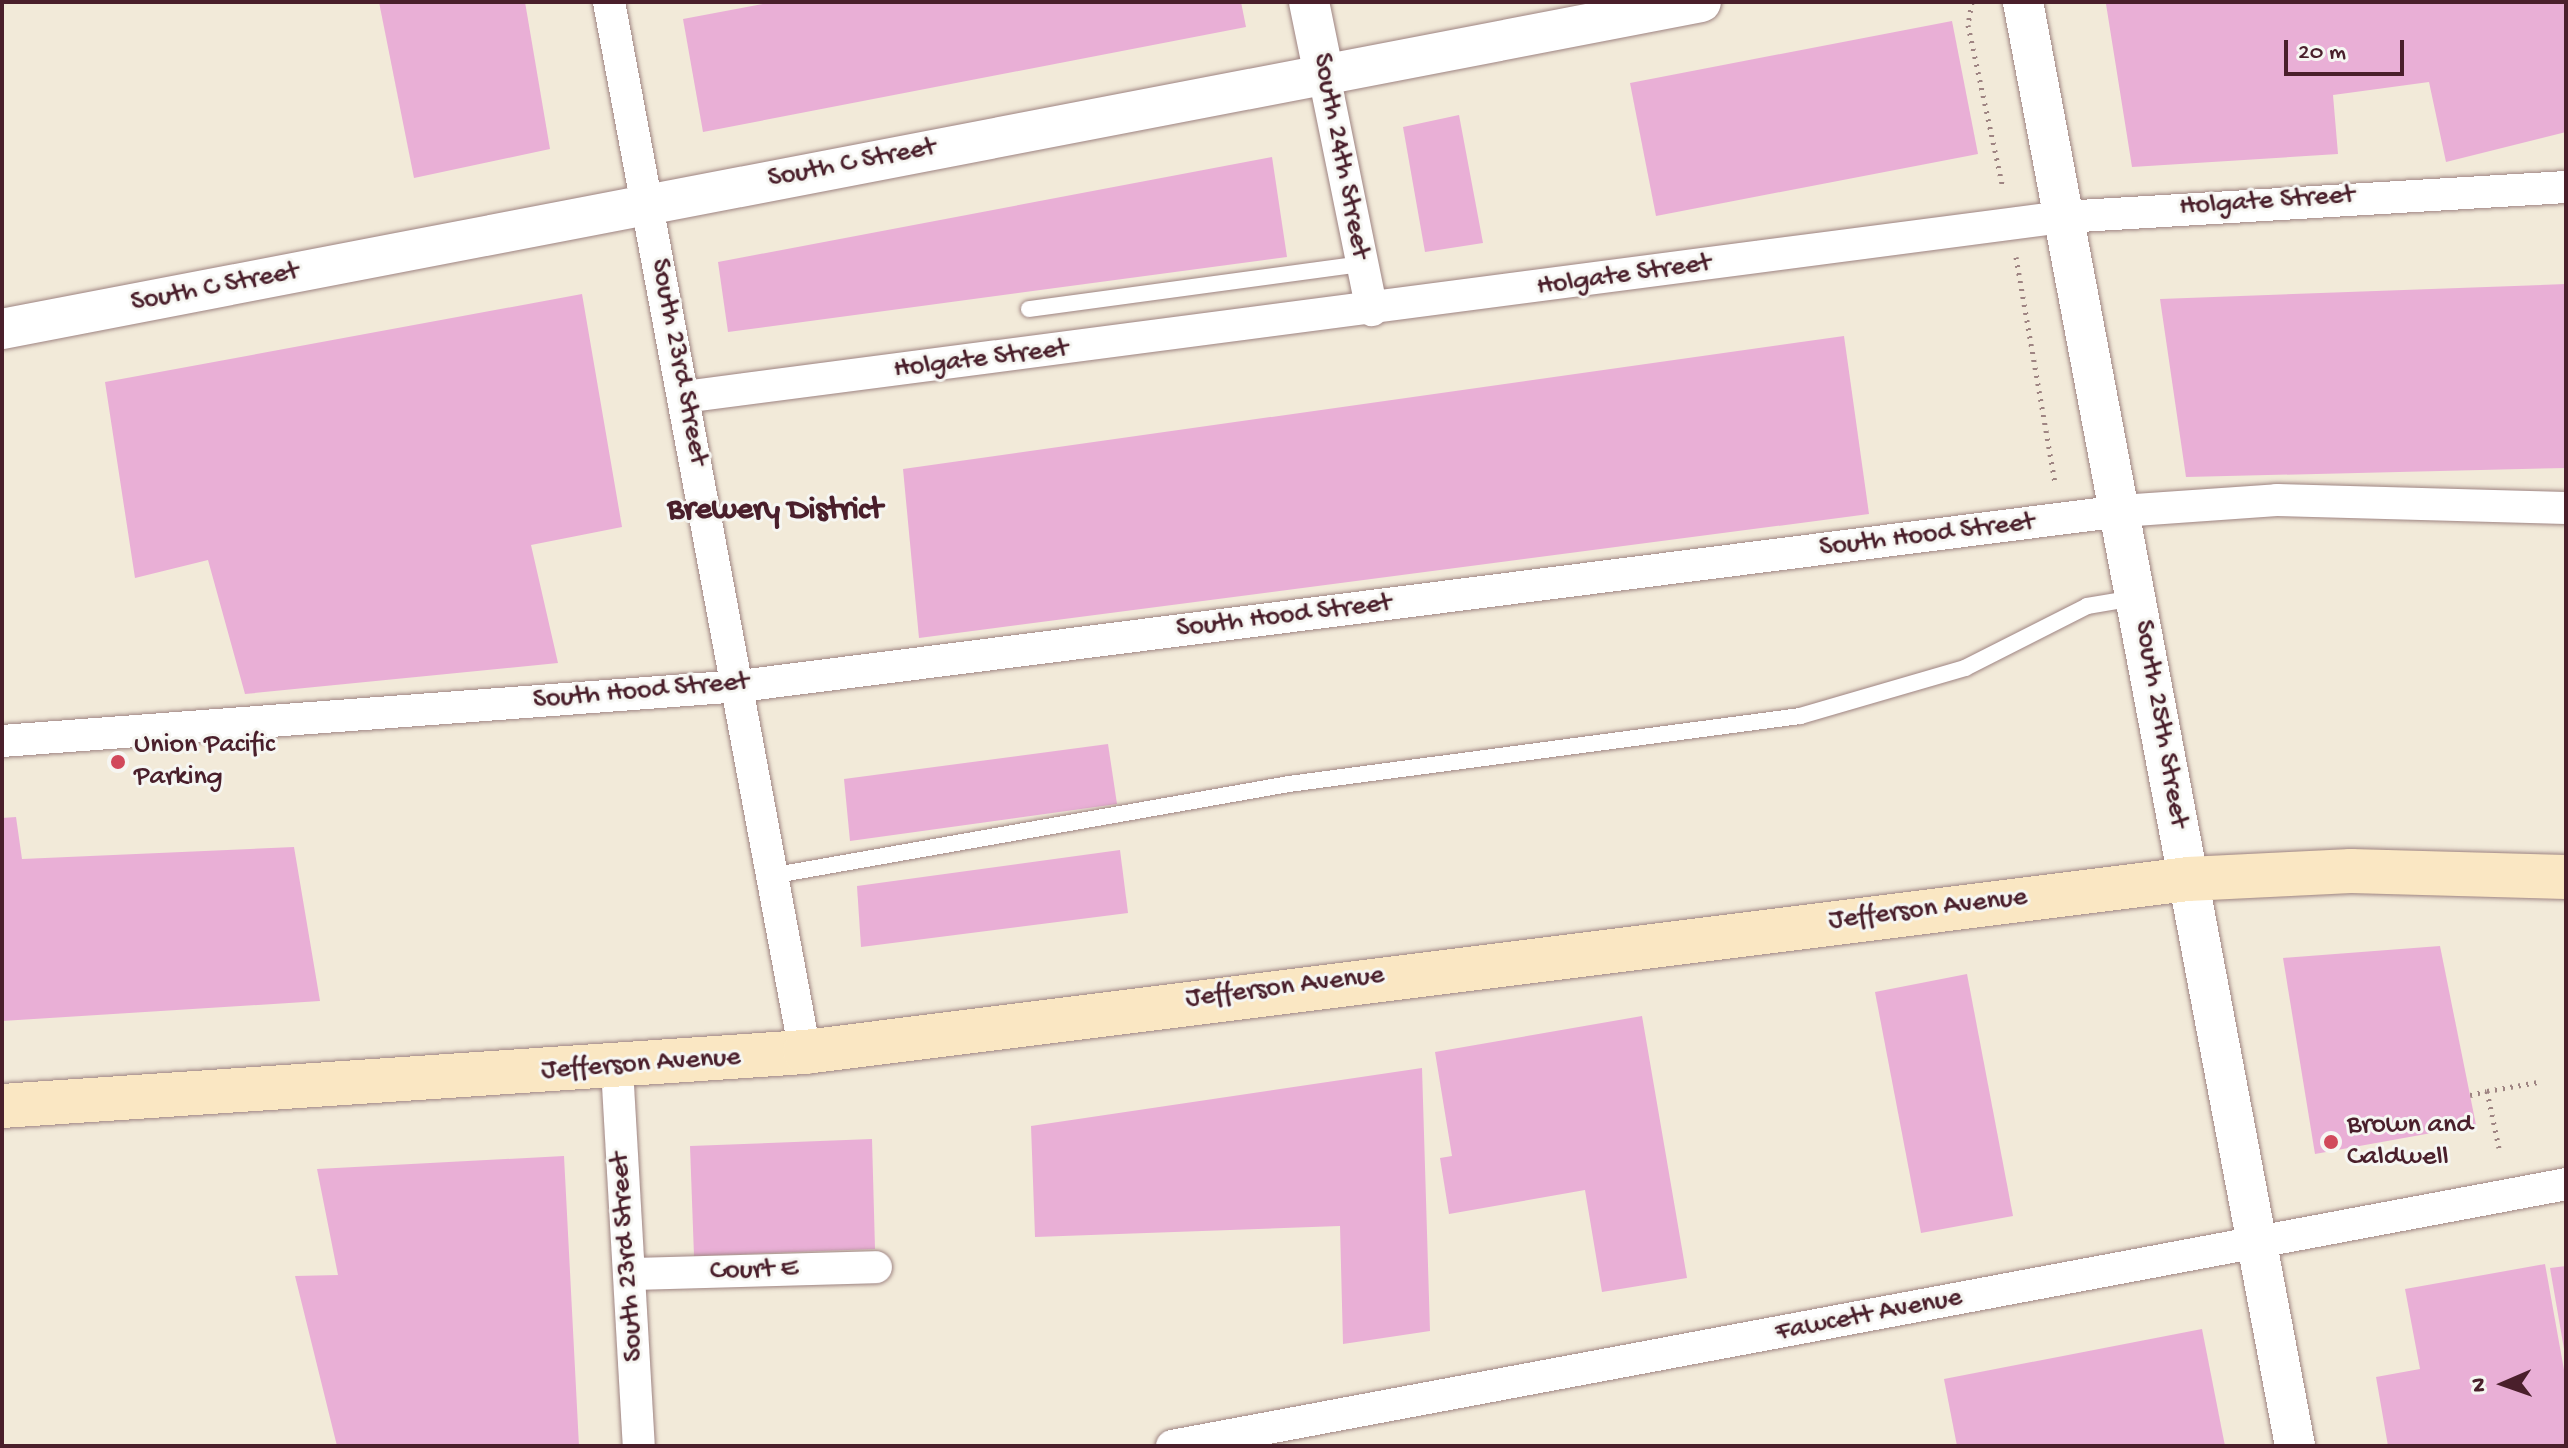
<!DOCTYPE html>
<html>
<head>
<meta charset="utf-8">
<style>
	body { margin:0 }
	#map { position:relative; width:2568px; height:1448px; overflow:hidden; background:#f2ead9; font-family:"Gochi Hand",sans-serif }
	div>[style] { position:absolute }
	[style*='--x'] { left:calc(var(--x)*1px); top:calc(var(--y)*1px); width:calc(var(--w)*1px); rotate:calc(var(--a)*1deg) }
	.building>* { inset:0; background:#e9afd6 }
	.path>* { height:5px; margin-top:-2.5px; transform-origin:0; background:repeating-linear-gradient(90deg,#9e8482 0 2px,transparent 0 8px) }
	.roads { filter:drop-shadow(0 0 2px #9e8482) drop-shadow(0 0 2px #9e8482) }
	.service>* { height:16px; margin:-8px; padding:0 8px; transform-origin:8px; border-radius:8px; background:#fff }
	.minor>* { height:32px; margin:-16px; padding:0 16px; transform-origin:16px; border-radius:16px; background:#fff }
	.tertiary>* { height:40px; margin:-20px; padding:0 20px; transform-origin:20px; border-radius:20px; background:#fff }
	.secondary>* { height:44px; margin:-22px; padding:0 22px; transform-origin:22px; border-radius:22px; background:#fae7c3 }
	.dots>* { width:22px; height:22px; translate:-50% -50%; box-sizing:border-box; border:4px solid #f6f6f2; border-radius:50% }
	span { translate:-50% -50%; white-space:nowrap; text-align:center; line-height:1.15; -webkit-text-stroke:6px #f6f6f2; paint-order:stroke }
	.street-label { font-size:28px; color:#4a1f2b }
	.poi-label { font-size:28px; color:#4a1f2b }
	.left { translate:0 -50%; text-align:left }
	.quarter-label { font-size:32px; color:#4a1f2b; font-weight:700 }
	.frame { position:absolute; inset:0; border:4px solid #4a1f2b; pointer-events:none }
	.north { position:absolute; left:2464px; top:1344px; width:80px; height:80px; -webkit-text-stroke:6px #f6f6f2; paint-order:stroke; rotate:268deg; font-size:22px; font-weight:700; line-height:32px; text-align:center; color:#4a1f2b }
	.north::after { content:''; display:block; margin:auto; width:28px; height:36px; background:#4a1f2b; clip-path:polygon(50% 0,100% 100%,50% 72%,0 100%) }
	.scale { position:absolute; left:2284px; top:40px; width:120px; height:36px; box-sizing:border-box; border:4px solid #4a1f2b; border-top:0; padding-left:10px; font-size:24px; line-height:28px; white-space:nowrap; color:#4a1f2b; -webkit-text-stroke:6px #f6f6f2; paint-order:stroke }
</style>
</head>
<body>
<div id="map">
	<div class="building">
		<div style="clip-path:polygon(379px 2px,525px 2px,550px 149px,414px 178px)"></div>
		<div style="clip-path:polygon(773px 2px,1241px 2px,1246px 27px,703px 132px,683px 19px)"></div>
		<div style="clip-path:polygon(2566px 2px,2566px 132px,2446px 162px,2429px 82px,2333px 95px,2338px 154px,2132px 167px,2106px 4px)"></div>
		<div style="clip-path:polygon(1952px 21px,1978px 154px,1656px 216px,1630px 83px)"></div>
		<div style="clip-path:polygon(1459px 115px,1483px 243px,1425px 252px,1403px 127px)"></div>
		<div style="clip-path:polygon(1272px 157px,1287px 257px,728px 332px,718px 262px)"></div>
		<div style="clip-path:polygon(2566px 284px,2566px 468px,2186px 477px,2160px 299px)"></div>
		<div style="clip-path:polygon(582px 294px,622px 527px,531px 545px,558px 663px,245px 694px,208px 560px,135px 578px,105px 382px)"></div>
		<div style="clip-path:polygon(1844px 336px,1869px 514px,919px 638px,903px 469px)"></div>
		<div style="clip-path:polygon(1108px 744px,1117px 804px,850px 841px,844px 779px)"></div>
		<div style="clip-path:polygon(16px 817px,22px 859px,294px 847px,320px 1001px,2px 1021px,2px 818px)"></div>
		<div style="clip-path:polygon(1120px 850px,1128px 913px,861px 947px,857px 886px)"></div>
		<div style="clip-path:polygon(2440px 946px,2476px 1125px,2315px 1154px,2283px 958px)"></div>
		<div style="clip-path:polygon(1967px 974px,2013px 1216px,1921px 1233px,1875px 992px)"></div>
		<div style="clip-path:polygon(1642px 1016px,1687px 1278px,1602px 1292px,1585px 1190px,1449px 1214px,1440px 1158px,1452px 1156px,1435px 1052px)"></div>
		<div style="clip-path:polygon(1422px 1068px,1430px 1331px,1343px 1344px,1340px 1226px,1035px 1237px,1031px 1126px)"></div>
		<div style="clip-path:polygon(872px 1139px,875px 1249px,694px 1256px,690px 1146px)"></div>
		<div style="clip-path:polygon(564px 1156px,579px 1446px,337px 1446px,295px 1276px,338px 1275px,317px 1169px)"></div>
		<div style="clip-path:polygon(2545px 1264px,2566px 1381px,2566px 1446px,2388px 1446px,2376px 1377px,2420px 1369px,2405px 1289px)"></div>
		<div style="clip-path:polygon(2566px 1266px,2566px 1349px,2564px 1349px,2550px 1268px)"></div>
		<div style="clip-path:polygon(2202px 1329px,2225px 1446px,1957px 1446px,1944px 1379px)"></div>
	</div>
	<div class="path">
		<div style="--x:1972;--y:2;--w:23;--a:100"></div>
		<div style="--x:1968;--y:25;--w:167;--a:77.9"></div>
		<div style="--x:2016;--y:257;--w:229;--a:80.2"></div>
		<div style="--x:2487;--y:1091;--w:52;--a:-10"></div>
		<div style="--x:2470;--y:1095;--w:17;--a:-13"></div>
		<div style="--x:2487;--y:1091;--w:58;--a:78.1"></div>
	</div>
	<div class="roads">
		<div class="service">
			<div style="--x:1029;--y:309;--w:336;--a:-7.7"></div>
			<div style="--x:776;--y:875;--w:521;--a:-10.06"></div>
			<div style="--x:1289;--y:784;--w:516;--a:-7.58"></div>
			<div style="--x:1800;--y:716;--w:172;--a:-16.2"></div>
			<div style="--x:1965;--y:668;--w:137;--a:-26.9"></div>
			<div style="--x:2087;--y:606;--w:49;--a:-9.5"></div>
		</div>
		<div class="minor">
			<div style="--x:609;--y:2;--w:1068;--a:79.43"></div>
			<div style="--x:1324;--y:75;--w:240;--a:78.5"></div>
			<div style="--x:684;--y:397;--w:1391;--a:-7.44"></div>
			<div style="--x:2063;--y:217;--w:504;--a:-3.41"></div>
			<div style="--x:2;--y:741;--w:740;--a:-4.26"></div>
			<div style="--x:740;--y:686;--w:1392;--a:-7.22"></div>
			<div style="--x:2121;--y:511;--w:156;--a:-4"></div>
			<div style="--x:2277;--y:500;--w:289;--a:1.6"></div>
			<div style="--x:617;--y:1068;--w:379;--a:86.7"></div>
			<div style="--x:632;--y:1274;--w:244;--a:-1.6"></div>
			<div style="--x:1172;--y:1446;--w:1418;--a:-10.64"></div>
		</div>
		<div class="tertiary">
			<div style="--x:1309;--y:2;--w:75;--a:78.4"></div>
			<div style="--x:2023;--y:2;--w:1469;--a:79.33"></div>
			<div style="--x:2;--y:329;--w:1730;--a:-10.89"></div>
		</div>
		<div class="secondary">
			<div style="--x:2;--y:1106;--w:805;--a:-3.85"></div>
			<div style="--x:805;--y:1052;--w:1394;--a:-7.13"></div>
			<div style="--x:2188;--y:879;--w:163;--a:-2.8"></div>
			<div style="--x:2351;--y:871;--w:215;--a:1.6"></div>
		</div>
	</div>
	<div class="dots">
		<div style="left:118px;top:762px;background:#d1495b"></div>
		<div style="left:2331px;top:1142px;background:#d1495b"></div>
	</div>
	<div class="street-label">
		<span style="left:1340px;top:156px;rotate:79deg">South 24th Street</span>
		<span style="left:852px;top:164px;rotate:-11deg">South C Street</span>
		<span style="left:2267px;top:202px;rotate:-4deg">Holgate Street</span>
		<span style="left:1624px;top:276px;rotate:-8deg">Holgate Street</span>
		<span style="left:215px;top:288px;rotate:-11deg">South C Street</span>
		<span style="left:981px;top:360px;rotate:-7deg">Holgate Street</span>
		<span style="left:678px;top:362px;rotate:79deg">South 23rd Street</span>
		<span style="left:1927px;top:536px;rotate:-7deg">South Hood Street</span>
		<span style="left:1284px;top:617px;rotate:-7deg">South Hood Street</span>
		<span style="left:641px;top:692px;rotate:-5deg">South Hood Street</span>
		<span style="left:2160px;top:724px;rotate:80deg">South 25th Street</span>
		<span style="left:1928px;top:910px;rotate:-7deg">Jefferson Avenue</span>
		<span style="left:1285px;top:988px;rotate:-7deg">Jefferson Avenue</span>
		<span style="left:641px;top:1065px;rotate:-4deg">Jefferson Avenue</span>
		<span style="left:628px;top:1257px;rotate:-94deg">South 23rd Street</span>
		<span style="left:754px;top:1271px;rotate:-2deg">Court E</span>
		<span style="left:1869px;top:1316px;rotate:-11deg">Fawcett Avenue</span>
	</div>
	<div class="poi-label">
		<span class="left" style="left:134px;top:762px">Union Pacific<br>Parking</span>
		<span class="left" style="left:2347px;top:1142px">Brown and<br>Caldwell</span>
	</div>
	<div class="quarter-label">
		<span style="left:775px;top:511px">Brewery District</span>
	</div>
	<div class="frame"></div>
	<div class="north">N</div>
	<div class="scale">20 m</div>
</div>
</body>
</html>
